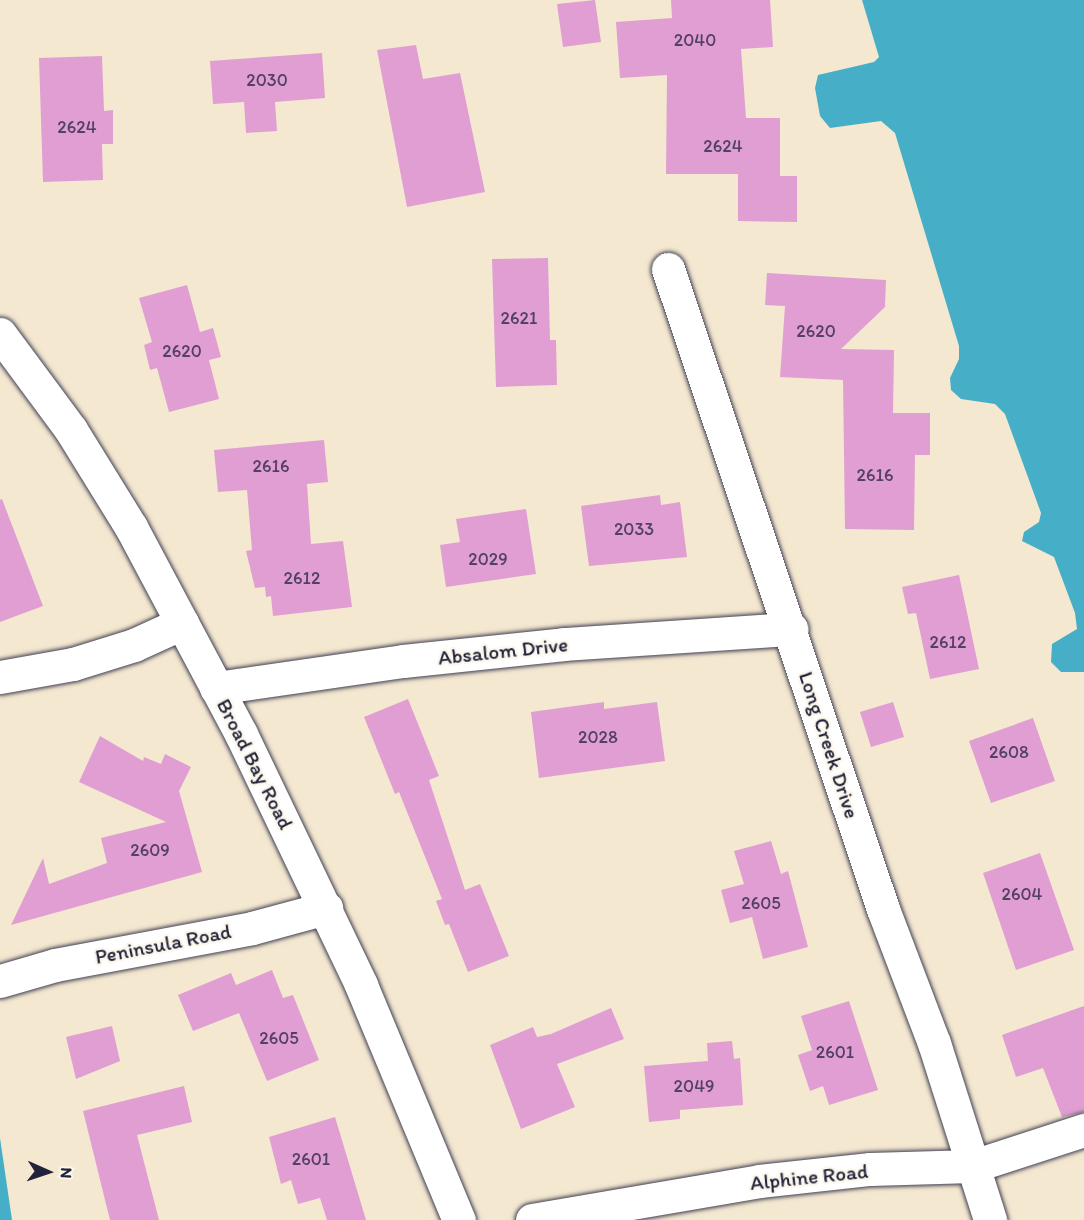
<!DOCTYPE html>
<html>
<head>
<meta charset="utf-8">
<style>
	body { margin:0 }
	#map { position:relative; width:1084px; height:1220px; overflow:hidden; background:#f4e8d1; font-family:Itim,sans-serif }
	div>[style] { position:absolute }
	[style*='--x'] { left:calc(var(--x)*1px); top:calc(var(--y)*1px); width:calc(var(--w)*1px); rotate:calc(var(--a)*1deg) }
	.water>* { inset:0; background:#47aec7 }
	.building>* { inset:0; background:#e09ed3 }
	.roads { filter:drop-shadow(0 0 2px #424052) drop-shadow(0 0 2px #424052) }
	.minor>* { height:33px; margin:-16.5px; padding:0 16.5px; transform-origin:16.5px; border-radius:16.5px; background:#fff }
	span { translate:-50% -50%; white-space:nowrap; text-align:center; line-height:1.15; -webkit-text-stroke:5px #fbf7ec; paint-order:stroke }
	.number-label { font-size:18px; color:#524161 }
	.number-label span { -webkit-text-stroke-width:0 }
	.street-label { font-size:21px; color:#22223b }
	.north { position:absolute; left:18px; top:1142px; width:60px; height:60px; -webkit-text-stroke:4px #fbf7ec; paint-order:stroke; rotate:93deg; font-size:16px; font-weight:700; line-height:24px; text-align:center; color:#22223b }
	.north::after { content:''; display:block; margin:auto; width:21px; height:27px; background:#22223b; clip-path:polygon(50% 0,100% 100%,50% 72%,0 100%) }
</style>
</head>
<body>
<div id="map">
	<div class="water">
		<div style="clip-path:polygon(862px 0,1084px 0,1084px 672px,1061px 672px,1051px 662px,1052px 644px,1077px 629px,1075px 613px,1054px 557px,1022px 541px,1024px 532px,1039px 522px,1041px 513px,1005px 414px,995px 404px,961px 399px,951px 390px,950px 378px,959px 359px,959px 346px,895px 133px,881px 121px,830px 128px,820px 116px,815px 88px,818px 75px,874px 62px,879px 57px)"></div>
		<div style="clip-path:polygon(0 1138px,12px 1220px,0 1220px)"></div>
	</div>
	<div class="building">
		<div style="clip-path:polygon(595px 0,601px 42px,563px 47px,557px 4px)"></div>
		<div style="clip-path:polygon(671px 0,770px 0,773px 47px,741px 49px,746px 118px,780px 118px,780px 176px,797px 176px,797px 222px,738px 221px,738px 174px,666px 174px,667px 75px,620px 78px,616px 22px,672px 18px)"></div>
		<div style="clip-path:polygon(416px 45px,423px 79px,460px 73px,485px 192px,407px 207px,377px 50px)"></div>
		<div style="clip-path:polygon(322px 53px,325px 98px,275px 102px,277px 131px,246px 133px,244px 102px,213px 104px,210px 61px)"></div>
		<div style="clip-path:polygon(102px 56px,104px 111px,113px 110px,113px 144px,102px 144px,103px 180px,43px 182px,39px 58px)"></div>
		<div style="clip-path:polygon(548px 258px,550px 340px,556px 340px,557px 385px,496px 387px,492px 259px)"></div>
		<div style="clip-path:polygon(767px 273px,886px 280px,885px 307px,841px 349px,894px 350px,893px 413px,930px 413px,930px 455px,915px 455px,914px 530px,845px 529px,843px 380px,780px 377px,785px 306px,765px 305px)"></div>
		<div style="clip-path:polygon(187px 285px,200px 332px,213px 328px,221px 357px,209px 360px,219px 399px,169px 412px,157px 368px,150px 370px,144px 345px,152px 342px,139px 298px)"></div>
		<div style="clip-path:polygon(324px 440px,328px 482px,307px 484px,311px 544px,343px 541px,352px 607px,273px 616px,271px 596px,266px 597px,265px 587px,255px 588px,246px 551px,252px 550px,247px 490px,218px 492px,214px 450px)"></div>
		<div style="clip-path:polygon(660px 495px,661px 505px,680px 502px,687px 557px,589px 566px,581px 506px)"></div>
		<div style="clip-path:polygon(2px 499px,43px 606px,0 622px,0 500px)"></div>
		<div style="clip-path:polygon(526px 509px,536px 574px,446px 587px,440px 545px,460px 542px,456px 519px)"></div>
		<div style="clip-path:polygon(959px 575px,979px 669px,930px 679px,916px 613px,908px 614px,902px 587px)"></div>
		<div style="clip-path:polygon(408px 699px,439px 776px,429px 780px,465px 890px,480px 884px,509px 956px,468px 972px,449px 924px,445px 925px,436px 901px,442px 899px,399px 792px,395px 794px,364px 717px)"></div>
		<div style="clip-path:polygon(604px 702px,604px 709px,657px 702px,665px 761px,539px 778px,531px 712px)"></div>
		<div style="clip-path:polygon(893px 702px,904px 737px,871px 747px,860px 712px)"></div>
		<div style="clip-path:polygon(1033px 718px,1055px 781px,991px 803px,969px 741px)"></div>
		<div style="clip-path:polygon(100px 736px,143px 761px,144px 757px,161px 764px,165px 754px,191px 767px,179px 791px,202px 872px,11px 925px,43px 858px,49px 884px,107px 863px,101px 838px,166px 822px,79px 782px)"></div>
		<div style="clip-path:polygon(771px 841px,781px 874px,788px 871px,808px 947px,763px 959px,752px 917px,730px 923px,721px 890px,744px 884px,734px 851px)"></div>
		<div style="clip-path:polygon(1040px 853px,1074px 950px,1016px 970px,983px 873px)"></div>
		<div style="clip-path:polygon(272px 970px,283px 998px,293px 995px,319px 1060px,267px 1081px,239px 1013px,193px 1031px,178px 995px,231px 973px,236px 985px)"></div>
		<div style="clip-path:polygon(849px 1001px,878px 1090px,829px 1105px,823px 1086px,810px 1091px,798px 1055px,812px 1050px,801px 1016px)"></div>
		<div style="clip-path:polygon(1084px 1006px,1084px 1112px,1062px 1117px,1043px 1068px,1016px 1077px,1002px 1035px)"></div>
		<div style="clip-path:polygon(611px 1008px,624px 1039px,557px 1064px,575px 1107px,521px 1129px,490px 1045px,533px 1027px,537px 1037px,551px 1034px)"></div>
		<div style="clip-path:polygon(112px 1026px,120px 1061px,76px 1079px,66px 1037px)"></div>
		<div style="clip-path:polygon(732px 1041px,734px 1059px,740px 1058px,743px 1105px,680px 1110px,680px 1119px,649px 1122px,644px 1066px,708px 1061px,707px 1043px)"></div>
		<div style="clip-path:polygon(184px 1086px,192px 1122px,137px 1135px,159px 1220px,110px 1220px,83px 1111px)"></div>
		<div style="clip-path:polygon(335px 1117px,366px 1220px,327px 1220px,320px 1198px,298px 1204px,291px 1180px,281px 1184px,269px 1137px)"></div>
	</div>
	<div class="roads">
		<div class="minor">
			<div style="--x:668;--y:269;--w:675;--a:71.43"></div>
			<div style="--x:883;--y:909;--w:143;--a:69.2"></div>
			<div style="--x:934;--y:1043;--w:186;--a:72.4"></div>
			<div style="--x:0;--y:334;--w:119;--a:53.5"></div>
			<div style="--x:71;--y:430;--w:114;--a:58.3"></div>
			<div style="--x:131;--y:527;--w:234;--a:62"></div>
			<div style="--x:241;--y:734;--w:278;--a:64.4"></div>
			<div style="--x:361;--y:985;--w:255;--a:67.4"></div>
			<div style="--x:0;--y:677;--w:74;--a:-10.1"></div>
			<div style="--x:73;--y:664;--w:64;--a:-17.3"></div>
			<div style="--x:134;--y:645;--w:53;--a:-24.6"></div>
			<div style="--x:216;--y:688;--w:189;--a:-8.2"></div>
			<div style="--x:403;--y:661;--w:162;--a:-6"></div>
			<div style="--x:564;--y:644;--w:228;--a:-3.8"></div>
			<div style="--x:0;--y:981;--w:57;--a:-16.2"></div>
			<div style="--x:55;--y:965;--w:200;--a:-10.6"></div>
			<div style="--x:252;--y:928;--w:77;--a:-15.1"></div>
			<div style="--x:532;--y:1220;--w:230;--a:-9.7"></div>
			<div style="--x:759;--y:1181;--w:112;--a:-6.2"></div>
			<div style="--x:870;--y:1169;--w:103;--a:-1.7"></div>
			<div style="--x:973;--y:1166;--w:117;--a:-18"></div>
		</div>
	</div>
	<div class="number-label">
		<span style="left:695px;top:40px">2040</span>
		<span style="left:267px;top:80px">2030</span>
		<span style="left:77px;top:127px">2624</span>
		<span style="left:723px;top:146px">2624</span>
		<span style="left:519px;top:318px">2621</span>
		<span style="left:816px;top:331px">2620</span>
		<span style="left:182px;top:351px">2620</span>
		<span style="left:271px;top:466px">2616</span>
		<span style="left:875px;top:475px">2616</span>
		<span style="left:634px;top:529px">2033</span>
		<span style="left:488px;top:559px">2029</span>
		<span style="left:302px;top:578px">2612</span>
		<span style="left:948px;top:642px">2612</span>
		<span style="left:598px;top:737px">2028</span>
		<span style="left:1009px;top:752px">2608</span>
		<span style="left:150px;top:850px">2609</span>
		<span style="left:1022px;top:894px">2604</span>
		<span style="left:761px;top:903px">2605</span>
		<span style="left:279px;top:1038px">2605</span>
		<span style="left:835px;top:1052px">2601</span>
		<span style="left:694px;top:1086px">2049</span>
		<span style="left:311px;top:1159px">2601</span>
	</div>
	<div class="street-label">
		<span style="left:503px;top:651px;rotate:-6deg">Absalom Drive</span>
		<span style="left:829px;top:745px;rotate:72deg">Long Creek Drive</span>
		<span style="left:255px;top:764px;rotate:63deg">Broad Bay Road</span>
		<span style="left:163px;top:944px;rotate:-11deg">Peninsula Road</span>
		<span style="left:809px;top:1177px;rotate:-6deg">Alphine Road</span>
	</div>
	<div class="north">N</div>
</div>
</body>
</html>
